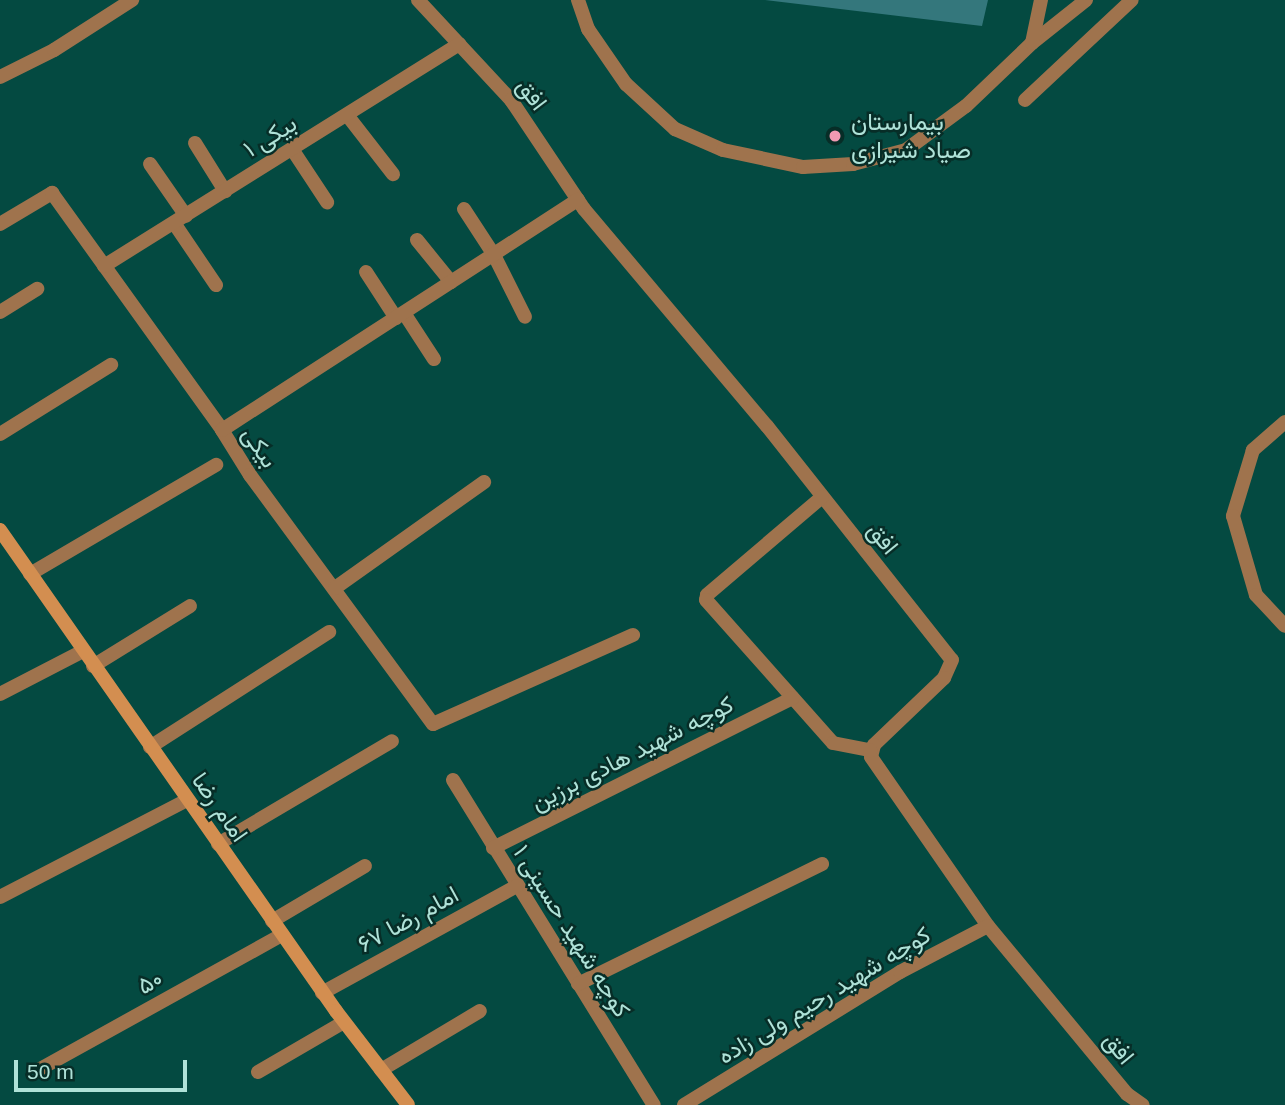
<!DOCTYPE html>
<html>
<head>
<meta charset="utf-8">
<style>
	body { margin:0 }
	#map { position:relative; width:1285px; height:1105px; overflow:hidden; background:#044a41; font-family:Helvetica,Vazirmatn,sans-serif }
	div>[style] { position:absolute }
	[style*='--x'] { left:calc(var(--x)*1px); top:calc(var(--y)*1px); width:calc(var(--w)*1px); rotate:calc(var(--a)*1deg) }
	.building>* { inset:0; background:#34777c }
	.lane>* { height:14px; margin:-7px; padding:0 7px; transform-origin:7px; border-radius:7px; background:#9f734d }
	.street>* { height:14px; margin:-7px; padding:0 7px; transform-origin:7px; border-radius:7px; background:#9f734d }
	.secondary>* { height:14px; margin:-7px; padding:0 7px; transform-origin:7px; border-radius:7px; background:#d38e50 }
	.dots>* { width:19px; height:19px; translate:-50% -50%; box-sizing:border-box; border:4px solid #072d27; border-radius:50% }
	span { translate:-50% -50%; white-space:nowrap; text-align:center; line-height:1.15; -webkit-text-stroke:5px #072d27; paint-order:stroke }
	.street-label { font-size:24px; color:#afe2d8 }
	.poi-label { font-size:24px; color:#afe2d8 }
	.left { translate:0 -50%; text-align:left }
	.scale { position:absolute; left:14px; top:1060px; width:173px; height:32px; box-sizing:border-box; border:4px solid #afe2d8; border-top:0; padding-left:9px; font-size:21px; line-height:24px; white-space:nowrap; color:#afe2d8; -webkit-text-stroke:5px #072d27; paint-order:stroke }
</style>
</head>
<body>
<div id="map">
	<div class="building">
		<div style="clip-path:polygon(765px 0,988px 0,982px 26px)"></div>
	</div>
	<div class="lane">
		<div style="--x:578;--y:0;--w:31;--a:71"></div>
		<div style="--x:588;--y:29;--w:67;--a:55.4"></div>
		<div style="--x:626;--y:84;--w:67;--a:42.6"></div>
		<div style="--x:675;--y:129;--w:52;--a:23.6"></div>
		<div style="--x:723;--y:150;--w:82;--a:12"></div>
		<div style="--x:803;--y:167;--w:50;--a:-3.4"></div>
		<div style="--x:853;--y:164;--w:55;--a:-14.8"></div>
		<div style="--x:906;--y:150;--w:74;--a:-36.3"></div>
		<div style="--x:966;--y:106;--w:91;--a:-43.7"></div>
		<div style="--x:1032;--y:43;--w:69;--a:-38.5"></div>
		<div style="--x:1032;--y:43;--w:44;--a:-78.2"></div>
	</div>
	<div class="street">
		<div style="--x:418;--y:0;--w:137;--a:47.1"></div>
		<div style="--x:511;--y:100;--w:131;--a:56.2"></div>
		<div style="--x:584;--y:209;--w:284;--a:49.9"></div>
		<div style="--x:767;--y:426;--w:298;--a:51.7"></div>
		<div style="--x:952;--y:660;--w:20;--a:114"></div>
		<div style="--x:944;--y:678;--w:97;--a:136.3"></div>
		<div style="--x:874;--y:745;--w:12;--a:104"></div>
		<div style="--x:871;--y:757;--w:206;--a:55.3"></div>
		<div style="--x:988;--y:926;--w:218;--a:50.4"></div>
		<div style="--x:1127;--y:1094;--w:19;--a:35"></div>
		<div style="--x:0;--y:77;--w:60;--a:-26.6"></div>
		<div style="--x:54;--y:50;--w:93;--a:-32.7"></div>
		<div style="--x:1025;--y:100;--w:146;--a:-43.1"></div>
		<div style="--x:347;--y:115;--w:75;--a:52.1"></div>
		<div style="--x:195;--y:143;--w:57;--a:58"></div>
		<div style="--x:292;--y:149;--w:64;--a:56.6"></div>
		<div style="--x:150;--y:164;--w:63;--a:55.3"></div>
		<div style="--x:464;--y:209;--w:55;--a:56.9"></div>
		<div style="--x:494;--y:255;--w:69;--a:63.4"></div>
		<div style="--x:174;--y:223;--w:75;--a:55.9"></div>
		<div style="--x:0;--y:224;--w:61;--a:-30.8"></div>
		<div style="--x:52;--y:193;--w:292;--a:54.3"></div>
		<div style="--x:222;--y:430;--w:53;--a:58.1"></div>
		<div style="--x:250;--y:475;--w:309;--a:53.7"></div>
		<div style="--x:433;--y:724;--w:219;--a:-24"></div>
		<div style="--x:417;--y:240;--w:54;--a:51"></div>
		<div style="--x:104;--y:266;--w:419;--a:-32"></div>
		<div style="--x:366;--y:272;--w:55;--a:56.9"></div>
		<div style="--x:0;--y:312;--w:44;--a:-31.9"></div>
		<div style="--x:404;--y:313;--w:55;--a:56.9"></div>
		<div style="--x:1285;--y:422;--w:43;--a:138.8"></div>
		<div style="--x:1253;--y:450;--w:69;--a:106.9"></div>
		<div style="--x:1233;--y:516;--w:82;--a:73.8"></div>
		<div style="--x:1256;--y:595;--w:42;--a:46.9"></div>
		<div style="--x:222;--y:430;--w:424;--a:-32.9"></div>
		<div style="--x:0;--y:434;--w:131;--a:-31.9"></div>
		<div style="--x:822;--y:497;--w:151;--a:139.6"></div>
		<div style="--x:707;--y:595;--w:5;--a:101"></div>
		<div style="--x:706;--y:600;--w:191;--a:48.4"></div>
		<div style="--x:833;--y:743;--w:38;--a:11"></div>
		<div style="--x:30;--y:574;--w:216;--a:-30.4"></div>
		<div style="--x:335;--y:588;--w:183;--a:-35.4"></div>
		<div style="--x:93;--y:666;--w:114;--a:-31.7"></div>
		<div style="--x:0;--y:694;--w:93;--a:-27.4"></div>
		<div style="--x:150;--y:747;--w:213;--a:-32.7"></div>
		<div style="--x:453;--y:780;--w:382;--a:58.3"></div>
		<div style="--x:218;--y:844;--w:202;--a:-30.6"></div>
		<div style="--x:493;--y:848;--w:335;--a:-26.6"></div>
		<div style="--x:0;--y:897;--w:211;--a:-27.4"></div>
		<div style="--x:272;--y:921;--w:108;--a:-30.6"></div>
		<div style="--x:578;--y:984;--w:272;--a:-26.2"></div>
		<div style="--x:322;--y:993;--w:222;--a:-28.8"></div>
		<div style="--x:40;--y:1069;--w:277;--a:-29"></div>
		<div style="--x:381;--y:1070;--w:115;--a:-30.8"></div>
		<div style="--x:258;--y:1072;--w:99;--a:-30.2"></div>
		<div style="--x:684;--y:1105;--w:254;--a:-31.6"></div>
		<div style="--x:900;--y:972;--w:99;--a:-27.6"></div>
	</div>
	<div class="secondary">
		<div style="--x:0;--y:530;--w:587;--a:55.06"></div>
		<div style="--x:336;--y:1011;--w:118;--a:52.5"></div>
	</div>
	<div class="dots">
		<div style="left:835px;top:136px;background:#f19ab3"></div>
	</div>
	<div class="street-label">
		<span style="left:532px;top:94px;rotate:53deg">افق</span>
		<span style="left:270px;top:136px;rotate:-32deg">۱ بیکی</span>
		<span style="left:260px;top:447px;rotate:57deg">بیکی</span>
		<span style="left:883px;top:538px;rotate:51deg">افق</span>
		<span style="left:632px;top:753px;rotate:-27deg">کوچه شهید هادی برزین</span>
		<span style="left:220px;top:807px;rotate:55deg">امام رضا</span>
		<span style="left:408px;top:919px;rotate:-29deg">امام رضا ۶۷</span>
		<span style="left:572px;top:931px;rotate:58deg">کوچه شهید حسینی ۱</span>
		<span style="left:150px;top:982px;rotate:-29deg">۵۰</span>
		<span style="left:824px;top:995px;rotate:-31deg">کوچه شهید رحیم ولی زاده</span>
		<span style="left:1119px;top:1048px;rotate:51deg">افق</span>
	</div>
	<div class="poi-label">
		<span class="left" style="left:851px;top:136px">بیمارستان<br>صیاد شیرازی</span>
	</div>
	<div class="scale">50 m</div>
</div>
</body>
</html>
